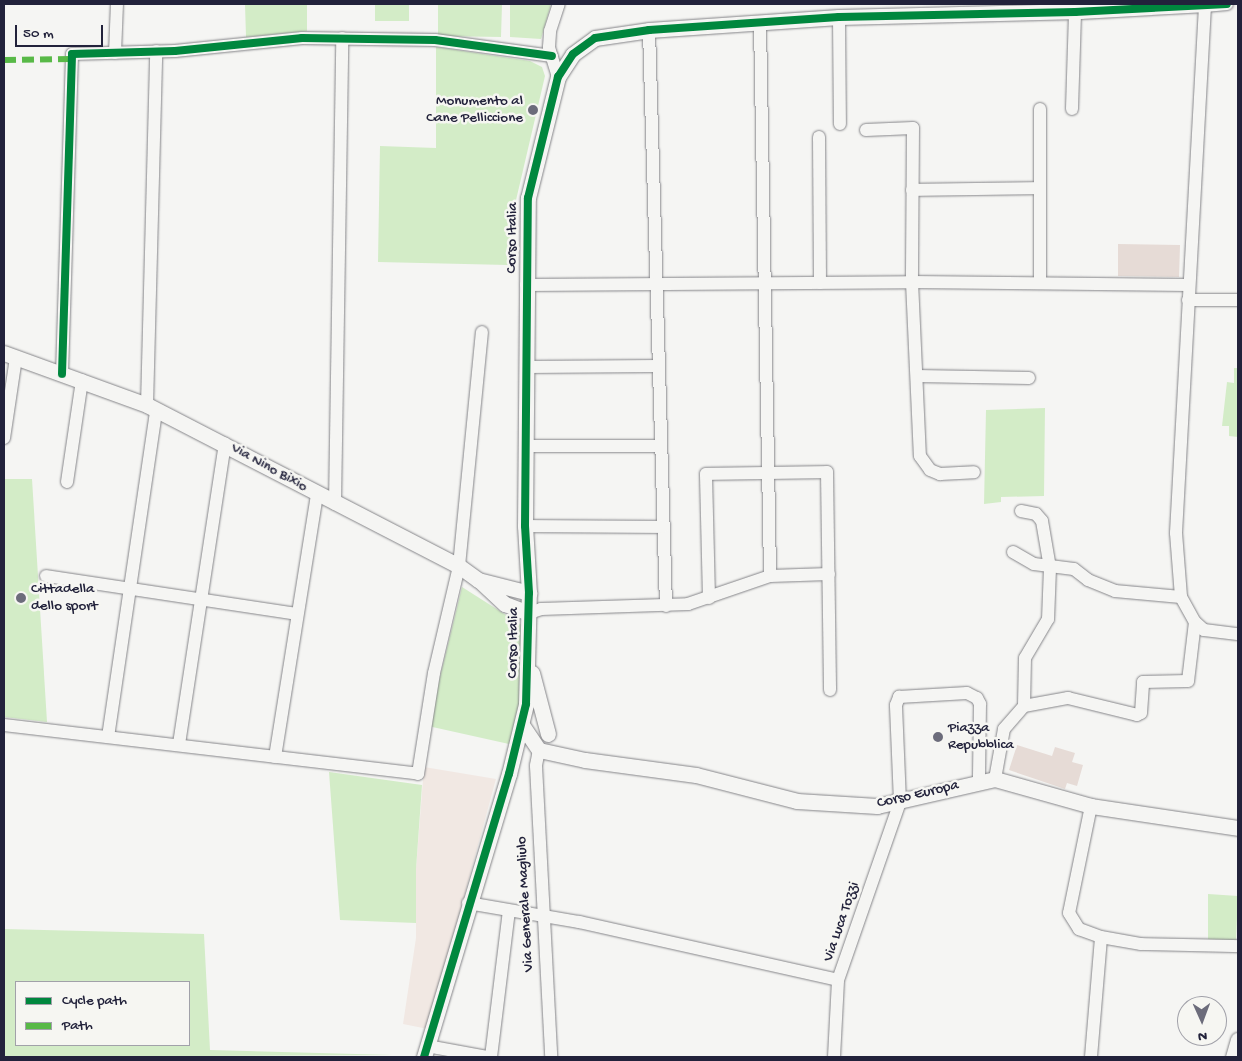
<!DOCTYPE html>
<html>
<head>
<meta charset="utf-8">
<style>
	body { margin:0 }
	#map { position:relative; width:1242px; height:1061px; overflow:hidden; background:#f5f5f3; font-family:"Gochi Hand",sans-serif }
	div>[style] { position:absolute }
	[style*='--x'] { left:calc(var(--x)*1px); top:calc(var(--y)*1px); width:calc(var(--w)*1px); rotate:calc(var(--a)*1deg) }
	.built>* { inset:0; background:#f1e8e3 }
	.green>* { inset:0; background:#d3ecc7 }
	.building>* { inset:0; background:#e6dbd6 }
	.roads { filter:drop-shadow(0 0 1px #858589) drop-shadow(0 0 1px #858589) }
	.minor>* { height:12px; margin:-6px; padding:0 6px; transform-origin:6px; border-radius:6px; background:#f5f5f3 }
	.tertiary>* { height:15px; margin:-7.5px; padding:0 7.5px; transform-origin:7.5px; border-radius:7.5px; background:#f5f5f3 }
	.quiet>* { height:6px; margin-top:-3px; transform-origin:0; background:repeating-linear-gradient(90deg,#58b947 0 12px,transparent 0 18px) }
	.cycleway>* { height:8px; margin:-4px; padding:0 4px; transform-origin:4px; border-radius:4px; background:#00873e }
	.dots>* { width:14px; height:14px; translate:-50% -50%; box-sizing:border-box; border:2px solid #f6f6f2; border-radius:50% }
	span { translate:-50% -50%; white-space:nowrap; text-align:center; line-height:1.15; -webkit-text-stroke:5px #f6f6f2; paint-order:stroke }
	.poi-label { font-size:15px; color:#22223b }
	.right { translate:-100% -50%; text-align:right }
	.left { translate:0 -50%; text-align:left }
	.street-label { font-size:15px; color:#22223b }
	.frame { position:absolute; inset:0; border:5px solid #22223b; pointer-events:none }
	.legend { position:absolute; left:15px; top:981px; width:175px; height:65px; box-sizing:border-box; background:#f6f6f2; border:1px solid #a1a1a9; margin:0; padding:6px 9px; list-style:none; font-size:15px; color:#22223b }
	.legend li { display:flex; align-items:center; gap:10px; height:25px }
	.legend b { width:25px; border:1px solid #a1a1a9 }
	.north { position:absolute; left:1177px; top:996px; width:50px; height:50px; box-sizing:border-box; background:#f6f6f2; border:1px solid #a1a1a9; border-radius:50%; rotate:178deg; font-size:14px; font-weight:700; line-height:20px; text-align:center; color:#22223b }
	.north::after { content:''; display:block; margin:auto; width:18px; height:22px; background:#6c6c7b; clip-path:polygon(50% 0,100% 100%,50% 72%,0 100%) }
	.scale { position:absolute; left:15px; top:25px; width:88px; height:22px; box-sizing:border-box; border:2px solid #22223b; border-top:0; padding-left:6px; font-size:15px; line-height:18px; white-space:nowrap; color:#22223b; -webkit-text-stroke:4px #f6f6f2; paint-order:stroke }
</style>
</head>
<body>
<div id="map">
	<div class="built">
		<div style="clip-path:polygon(424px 767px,496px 779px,428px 1029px,403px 1024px,416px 938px,416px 869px)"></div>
	</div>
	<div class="green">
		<div style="clip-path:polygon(245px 4px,307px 4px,307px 31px,246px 37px)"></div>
		<div style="clip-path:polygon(375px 4px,409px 4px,409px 21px,375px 21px)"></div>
		<div style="clip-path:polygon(438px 4px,502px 4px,501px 37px,438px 36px)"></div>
		<div style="clip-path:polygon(510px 4px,551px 4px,541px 39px,510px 37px)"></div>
		<div style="clip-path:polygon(436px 47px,530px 61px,542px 67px,545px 76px,513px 213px,508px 265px,378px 262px,380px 146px,436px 148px)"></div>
		<div style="clip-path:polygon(1234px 368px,1238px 368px,1238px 437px,1229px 436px,1229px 426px,1222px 426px,1227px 382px,1234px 383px)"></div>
		<div style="clip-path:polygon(1045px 408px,1044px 496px,1001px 497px,1001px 502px,984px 504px,986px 410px)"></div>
		<div style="clip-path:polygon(4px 479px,32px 479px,47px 722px,4px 717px)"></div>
		<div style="clip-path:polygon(462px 587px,525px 627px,521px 703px,509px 744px,428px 726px)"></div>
		<div style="clip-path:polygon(329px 772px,422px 785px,416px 869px,416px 923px,340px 920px)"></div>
		<div style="clip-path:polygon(1208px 894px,1238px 896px,1236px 940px,1208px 940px)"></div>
		<div style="clip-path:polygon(evenodd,4px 929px,204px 934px,210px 1050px,393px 1055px,4px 1057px,4px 929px,189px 982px,189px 1045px,16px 1045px,16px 982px,189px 982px)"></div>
	</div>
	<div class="building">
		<div style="clip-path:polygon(1118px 244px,1180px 245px,1179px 277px,1118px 276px)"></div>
		<div style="clip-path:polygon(1017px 745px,1052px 756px,1055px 747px,1075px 753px,1072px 762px,1083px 765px,1077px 786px,1067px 783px,1065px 789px,1009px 770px)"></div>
	</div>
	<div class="roads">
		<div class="minor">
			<div style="--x:1227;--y:4;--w:22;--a:175"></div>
			<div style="--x:1205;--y:6;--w:528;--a:93.15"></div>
			<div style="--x:1176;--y:533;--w:64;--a:85.5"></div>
			<div style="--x:1181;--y:597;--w:29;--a:61"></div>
			<div style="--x:1195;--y:622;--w:12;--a:42"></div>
			<div style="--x:1204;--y:630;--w:34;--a:7"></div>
			<div style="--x:839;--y:17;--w:107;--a:89.5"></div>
			<div style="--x:760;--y:23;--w:553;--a:88.96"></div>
			<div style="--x:649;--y:30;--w:576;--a:88.31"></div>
			<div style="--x:115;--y:53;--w:49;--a:-87.7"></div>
			<div style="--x:558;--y:77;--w:31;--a:-107"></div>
			<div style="--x:549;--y:47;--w:16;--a:-86"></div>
			<div style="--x:550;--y:31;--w:28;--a:-72"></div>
			<div style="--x:1072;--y:109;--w:97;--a:-88.2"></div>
			<div style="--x:866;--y:130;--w:47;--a:-2.4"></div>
			<div style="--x:913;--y:128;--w:154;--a:90.4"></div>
			<div style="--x:912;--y:282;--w:174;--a:87.4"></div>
			<div style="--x:920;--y:456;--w:17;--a:54"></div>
			<div style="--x:930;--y:470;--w:11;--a:22"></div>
			<div style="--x:940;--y:474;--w:34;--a:-3"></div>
			<div style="--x:819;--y:137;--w:146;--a:89.6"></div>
			<div style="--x:912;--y:190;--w:128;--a:-0.9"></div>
			<div style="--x:1040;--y:283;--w:174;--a:-90"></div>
			<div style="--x:526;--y:285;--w:386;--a:-0.4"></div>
			<div style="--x:912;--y:282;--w:276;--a:0.6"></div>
			<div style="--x:1188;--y:300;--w:50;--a:0"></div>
			<div style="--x:526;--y:367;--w:132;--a:-0.4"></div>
			<div style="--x:62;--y:374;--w:320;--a:-88.2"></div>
			<div style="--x:72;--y:54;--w:103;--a:-1.7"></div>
			<div style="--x:175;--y:51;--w:128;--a:-5.8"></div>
			<div style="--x:302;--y:38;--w:133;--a:0.9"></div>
			<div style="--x:435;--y:40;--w:118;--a:7.8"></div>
			<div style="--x:917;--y:376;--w:112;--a:1"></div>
			<div style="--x:147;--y:405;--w:354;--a:-88.5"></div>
			<div style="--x:4;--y:438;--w:81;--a:-81.5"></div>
			<div style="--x:525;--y:446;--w:136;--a:0"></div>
			<div style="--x:67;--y:482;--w:103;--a:-81.6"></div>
			<div style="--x:335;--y:504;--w:466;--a:-89.1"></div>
			<div style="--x:1021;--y:511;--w:15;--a:11"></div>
			<div style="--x:1036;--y:514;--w:9;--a:49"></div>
			<div style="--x:1042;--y:521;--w:48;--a:80.3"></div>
			<div style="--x:1050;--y:568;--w:51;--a:92.2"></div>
			<div style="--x:1048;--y:619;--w:45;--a:120.5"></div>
			<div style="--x:1025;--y:658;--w:48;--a:91.2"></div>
			<div style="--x:525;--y:526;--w:138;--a:0.4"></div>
			<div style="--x:1013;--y:552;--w:24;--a:30"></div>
			<div style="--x:1034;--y:564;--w:40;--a:7.1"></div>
			<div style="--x:1074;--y:569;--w:18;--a:38"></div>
			<div style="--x:1088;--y:580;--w:29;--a:22"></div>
			<div style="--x:1115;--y:591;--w:66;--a:5.2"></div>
			<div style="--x:46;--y:576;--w:254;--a:8.6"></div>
			<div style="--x:709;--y:598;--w:124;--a:-91.4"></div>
			<div style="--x:706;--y:474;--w:121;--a:-0.9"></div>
			<div style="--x:827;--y:472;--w:218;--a:89.2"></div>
			<div style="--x:529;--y:613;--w:13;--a:-18"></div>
			<div style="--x:541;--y:609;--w:147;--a:-1.9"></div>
			<div style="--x:688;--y:604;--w:87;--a:-18.9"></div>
			<div style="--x:770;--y:576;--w:59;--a:-1.9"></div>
			<div style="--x:4;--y:725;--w:417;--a:6.7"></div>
			<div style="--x:418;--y:774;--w:102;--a:-81"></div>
			<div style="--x:434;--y:673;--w:110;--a:-76.8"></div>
			<div style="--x:459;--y:566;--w:235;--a:-84.4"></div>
			<div style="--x:108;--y:737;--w:331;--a:-81.6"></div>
			<div style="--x:179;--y:744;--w:304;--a:-81.3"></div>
			<div style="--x:539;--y:750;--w:16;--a:101"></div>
			<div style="--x:536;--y:766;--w:291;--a:87"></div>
			<div style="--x:275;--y:757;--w:266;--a:-80.9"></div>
			<div style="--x:995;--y:779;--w:51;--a:-79.8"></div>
			<div style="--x:1004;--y:729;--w:30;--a:-49"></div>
			<div style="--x:1024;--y:706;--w:45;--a:-10.3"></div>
			<div style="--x:1068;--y:698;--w:71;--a:13.8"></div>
			<div style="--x:1137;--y:715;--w:4;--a:-27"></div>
			<div style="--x:1141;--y:713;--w:31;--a:-86"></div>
			<div style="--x:1143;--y:682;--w:45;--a:-1.3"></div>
			<div style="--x:1188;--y:681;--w:59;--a:-83.2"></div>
			<div style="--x:1091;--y:806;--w:109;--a:101.6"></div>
			<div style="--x:1069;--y:913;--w:19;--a:58"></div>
			<div style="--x:1079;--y:929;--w:23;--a:20"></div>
			<div style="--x:1101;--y:937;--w:41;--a:9.9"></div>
			<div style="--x:1141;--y:944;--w:97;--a:1.2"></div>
			<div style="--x:468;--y:903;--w:113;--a:9.7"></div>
			<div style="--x:579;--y:922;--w:265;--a:12.6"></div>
			<div style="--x:427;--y:1046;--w:61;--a:10.4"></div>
			<div style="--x:491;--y:1057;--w:147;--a:-83"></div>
			<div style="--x:834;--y:1057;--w:77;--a:-87"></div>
			<div style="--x:838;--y:980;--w:188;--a:-70.8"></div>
			<div style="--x:900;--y:802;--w:97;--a:-92.4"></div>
			<div style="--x:896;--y:705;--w:9;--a:-69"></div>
			<div style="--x:899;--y:697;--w:68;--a:-3.4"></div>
			<div style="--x:967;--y:693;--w:11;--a:27"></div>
			<div style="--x:977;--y:698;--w:7;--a:63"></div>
			<div style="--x:980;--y:704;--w:76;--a:90.8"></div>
			<div style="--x:1091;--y:1057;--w:120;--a:-85.2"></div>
		</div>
		<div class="tertiary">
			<div style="--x:4;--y:353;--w:152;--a:20"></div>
			<div style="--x:147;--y:405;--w:351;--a:27.3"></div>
			<div style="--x:459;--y:566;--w:24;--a:36"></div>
			<div style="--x:478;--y:580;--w:53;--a:14.3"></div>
			<div style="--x:480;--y:581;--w:34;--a:43"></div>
			<div style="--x:505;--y:604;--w:26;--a:21"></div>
			<div style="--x:532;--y:673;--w:63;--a:75.3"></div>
			<div style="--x:522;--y:725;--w:30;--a:56"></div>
			<div style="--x:539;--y:750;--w:47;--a:12.3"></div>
			<div style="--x:585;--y:760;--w:112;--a:7.7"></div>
			<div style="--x:696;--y:775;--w:104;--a:14.4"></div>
			<div style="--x:797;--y:801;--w:80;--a:3.6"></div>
			<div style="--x:877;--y:806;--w:121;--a:-12.9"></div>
			<div style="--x:995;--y:779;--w:100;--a:15.7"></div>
			<div style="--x:1091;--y:806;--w:149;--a:8.5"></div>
			<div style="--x:424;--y:1057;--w:295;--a:-73.3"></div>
			<div style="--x:509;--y:774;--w:72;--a:-76.3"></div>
			<div style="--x:526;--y:704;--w:111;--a:-88.5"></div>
			<div style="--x:529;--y:593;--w:67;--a:-93.4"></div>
			<div style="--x:525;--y:526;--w:328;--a:-89.5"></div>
			<div style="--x:528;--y:198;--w:125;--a:-76.1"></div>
			<div style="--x:558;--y:77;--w:27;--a:-57"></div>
			<div style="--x:573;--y:54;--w:27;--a:-36"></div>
			<div style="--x:595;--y:38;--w:55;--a:-8.4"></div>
			<div style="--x:649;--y:30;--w:190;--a:-3.9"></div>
			<div style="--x:839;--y:17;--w:241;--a:-1.4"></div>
			<div style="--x:1080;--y:11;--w:126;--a:-3.2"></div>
			<div style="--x:1233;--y:1057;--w:18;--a:-74"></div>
		</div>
	</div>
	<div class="quiet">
		<div style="--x:4;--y:60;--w:68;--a:-0.8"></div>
	</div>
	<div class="cycleway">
		<div style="--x:62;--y:374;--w:320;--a:-88.2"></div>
		<div style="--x:72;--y:54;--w:103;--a:-1.7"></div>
		<div style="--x:175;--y:51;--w:128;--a:-5.8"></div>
		<div style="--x:302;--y:38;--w:133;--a:0.9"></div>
		<div style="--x:435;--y:40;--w:118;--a:7.8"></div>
		<div style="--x:424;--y:1057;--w:295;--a:-73.3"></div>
		<div style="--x:509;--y:774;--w:72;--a:-76.3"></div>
		<div style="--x:526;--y:704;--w:111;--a:-88.5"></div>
		<div style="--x:529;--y:593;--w:67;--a:-93.4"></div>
		<div style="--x:525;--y:526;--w:328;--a:-89.5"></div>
		<div style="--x:528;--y:198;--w:125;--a:-76.1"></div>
		<div style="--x:558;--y:77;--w:27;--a:-57"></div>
		<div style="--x:573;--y:54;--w:27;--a:-36"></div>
		<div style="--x:595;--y:38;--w:55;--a:-8.4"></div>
		<div style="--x:649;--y:30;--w:190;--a:-3.9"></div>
		<div style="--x:839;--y:17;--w:236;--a:-1.2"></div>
		<div style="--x:1075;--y:12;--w:152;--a:-3"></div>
	</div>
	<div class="dots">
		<div style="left:533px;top:110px;background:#6c6c7b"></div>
		<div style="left:21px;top:598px;background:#6c6c7b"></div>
		<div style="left:938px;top:737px;background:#6c6c7b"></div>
	</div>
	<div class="poi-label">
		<span class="right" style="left:523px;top:110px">Monumento al<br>Cane Pelliccione</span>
		<span class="left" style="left:31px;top:598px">Cittadella<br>dello sport</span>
		<span class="left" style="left:948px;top:737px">Piazza<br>Repubblica</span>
	</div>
	<div class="street-label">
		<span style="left:513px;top:238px;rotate:-89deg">Corso Italia</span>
		<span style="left:269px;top:468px;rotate:29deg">Via Nino Bixio</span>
		<span style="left:514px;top:643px;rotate:-89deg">Corso Italia</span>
		<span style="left:918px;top:795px;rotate:-13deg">Corso Europa</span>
		<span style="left:526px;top:904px;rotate:-93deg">Via Generale Magliulo</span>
		<span style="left:842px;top:922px;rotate:-71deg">Via Luca Tozzi</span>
	</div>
	<div class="frame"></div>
	<ul class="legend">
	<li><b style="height:6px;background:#00873e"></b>Cycle path</li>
	<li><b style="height:6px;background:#58b947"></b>Path</li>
	</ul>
	<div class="north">N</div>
	<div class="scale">50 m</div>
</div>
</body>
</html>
